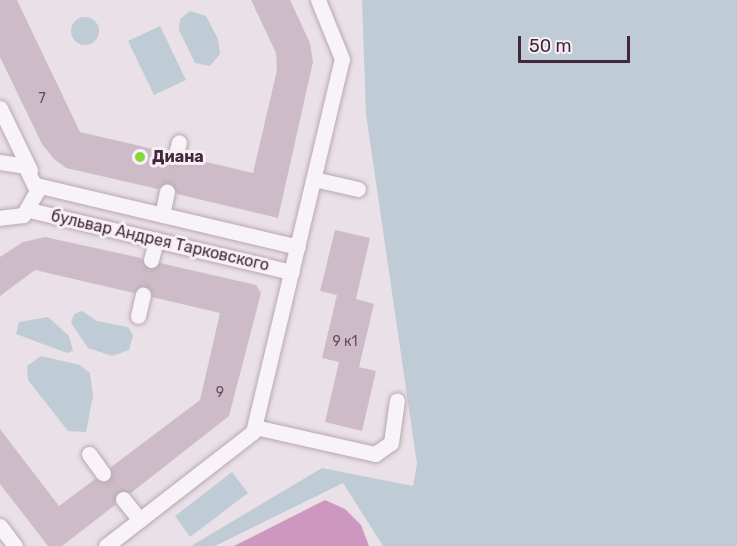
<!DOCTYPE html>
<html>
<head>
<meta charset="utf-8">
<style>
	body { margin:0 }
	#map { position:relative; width:737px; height:546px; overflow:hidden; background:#eae0e7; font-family:Rubik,sans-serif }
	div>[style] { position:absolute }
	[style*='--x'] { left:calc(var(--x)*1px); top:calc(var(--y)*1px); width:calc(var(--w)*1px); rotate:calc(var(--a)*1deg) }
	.green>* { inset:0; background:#c0ccd5 }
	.round { border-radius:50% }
	.water>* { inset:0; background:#cd97c2 }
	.building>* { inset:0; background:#cdbcc8 }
	.minor-tunnel>* { height:15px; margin-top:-7.5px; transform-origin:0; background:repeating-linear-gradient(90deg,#c9bbc4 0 15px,transparent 0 23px) }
	.roads { filter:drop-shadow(0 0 2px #b8a8b3) drop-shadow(0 0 2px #b8a8b3) }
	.minor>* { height:15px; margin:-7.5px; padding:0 7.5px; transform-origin:7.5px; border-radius:7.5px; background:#f8f3f6 }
	.dots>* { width:16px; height:16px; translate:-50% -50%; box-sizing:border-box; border:3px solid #f7eff5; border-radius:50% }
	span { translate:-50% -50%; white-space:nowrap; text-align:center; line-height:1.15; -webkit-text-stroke:6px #f7eff5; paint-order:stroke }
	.number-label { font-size:14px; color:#664c5e }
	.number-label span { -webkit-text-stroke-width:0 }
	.poi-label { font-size:16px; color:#43273a; font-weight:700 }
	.left { translate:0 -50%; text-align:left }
	.street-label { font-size:16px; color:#43273a }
	.scale { position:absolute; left:518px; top:36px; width:112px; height:27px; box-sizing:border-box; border:3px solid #43273a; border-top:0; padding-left:8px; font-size:18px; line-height:21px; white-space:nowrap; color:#43273a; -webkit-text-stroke:4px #f7eff5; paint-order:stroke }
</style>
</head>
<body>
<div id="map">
	<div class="green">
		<div style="clip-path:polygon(362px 0,737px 0,737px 546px,383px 546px,343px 483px,215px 546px,191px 546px,322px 468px,413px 486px,417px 464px,366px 114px)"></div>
		<div style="clip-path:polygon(190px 11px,206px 16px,218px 39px,220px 54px,210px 66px,195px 63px,179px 30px,180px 19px)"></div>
		<div class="round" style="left:71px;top:17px;width:28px;height:28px"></div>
		<div style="clip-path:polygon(160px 26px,186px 80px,154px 95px,128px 41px)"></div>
		<div style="clip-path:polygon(82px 311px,97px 321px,128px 327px,133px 335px,129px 350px,112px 356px,88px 348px,71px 323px,74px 314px)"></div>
		<div style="clip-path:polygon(48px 317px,69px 336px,73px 351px,67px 353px,16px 334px,19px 322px)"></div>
		<div style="clip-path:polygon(41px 356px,80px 365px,90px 373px,93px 396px,86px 432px,68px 431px,28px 380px,27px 366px)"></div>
		<div style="clip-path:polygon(232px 472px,248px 493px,190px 537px,175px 516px)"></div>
	</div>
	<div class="water">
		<div style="clip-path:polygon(325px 500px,345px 509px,361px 525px,369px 546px,234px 546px)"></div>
	</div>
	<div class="building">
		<div style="clip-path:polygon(0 0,17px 0,80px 132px,166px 152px,174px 164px,185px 157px,253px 173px,277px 70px,276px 53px,251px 0,290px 0,310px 43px,313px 62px,278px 218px,177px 194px,170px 183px,158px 189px,66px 168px,54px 159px,42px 144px,0 57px)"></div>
		<div style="clip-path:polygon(335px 230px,370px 238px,356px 299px,374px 304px,359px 367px,376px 371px,362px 431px,325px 422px,339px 362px,322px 358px,337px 295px,320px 291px)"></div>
		<div style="clip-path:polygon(45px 237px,141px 258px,149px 270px,160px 263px,256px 285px,261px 293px,229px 416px,131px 493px,117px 491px,115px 505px,62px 546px,48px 546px,0 484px,0 429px,59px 506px,95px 479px,108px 481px,111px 467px,200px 400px,220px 313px,152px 297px,145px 285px,134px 293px,35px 270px,0 296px,0 257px,23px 242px)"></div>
	</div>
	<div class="minor-tunnel">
		<div style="--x:167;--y:192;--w:39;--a:-77"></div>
		<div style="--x:143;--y:295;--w:36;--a:-77"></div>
		<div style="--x:103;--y:473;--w:33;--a:52"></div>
	</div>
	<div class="roads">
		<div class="minor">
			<div style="--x:0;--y:108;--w:69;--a:64.2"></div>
			<div style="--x:176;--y:154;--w:12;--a:-76"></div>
			<div style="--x:0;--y:162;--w:25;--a:9"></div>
			<div style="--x:25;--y:166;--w:28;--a:64"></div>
			<div style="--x:37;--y:191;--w:28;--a:120"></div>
			<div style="--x:23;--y:215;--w:23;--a:173"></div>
			<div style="--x:314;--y:179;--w:45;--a:12.8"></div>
			<div style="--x:36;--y:185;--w:269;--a:13.3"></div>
			<div style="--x:29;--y:210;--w:270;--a:13.3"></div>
			<div style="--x:162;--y:215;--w:24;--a:-78"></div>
			<div style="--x:151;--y:260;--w:21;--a:-76"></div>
			<div style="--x:138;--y:316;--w:22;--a:-77"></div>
			<div style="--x:255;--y:427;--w:123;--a:12.7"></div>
			<div style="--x:375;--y:454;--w:19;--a:-35"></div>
			<div style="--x:391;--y:443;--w:43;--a:-82.1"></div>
			<div style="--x:89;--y:454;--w:24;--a:54"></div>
			<div style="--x:123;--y:499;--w:27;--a:51"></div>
			<div style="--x:0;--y:526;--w:25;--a:53"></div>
			<div style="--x:106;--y:546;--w:186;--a:-37.8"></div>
			<div style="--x:253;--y:432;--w:383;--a:-76.6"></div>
			<div style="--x:342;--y:59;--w:64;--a:-112.1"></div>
		</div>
	</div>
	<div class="dots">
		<div style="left:140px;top:157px;background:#85d93a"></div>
	</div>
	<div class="number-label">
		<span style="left:42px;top:99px">7</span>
		<span style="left:345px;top:342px">9 к1</span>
		<span style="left:220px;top:393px">9</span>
	</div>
	<div class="poi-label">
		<span class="left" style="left:152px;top:157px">Диана</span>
	</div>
	<div class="street-label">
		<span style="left:160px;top:241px;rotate:13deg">бульвар Андрея Тарковского</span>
	</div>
	<div class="scale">50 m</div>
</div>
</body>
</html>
